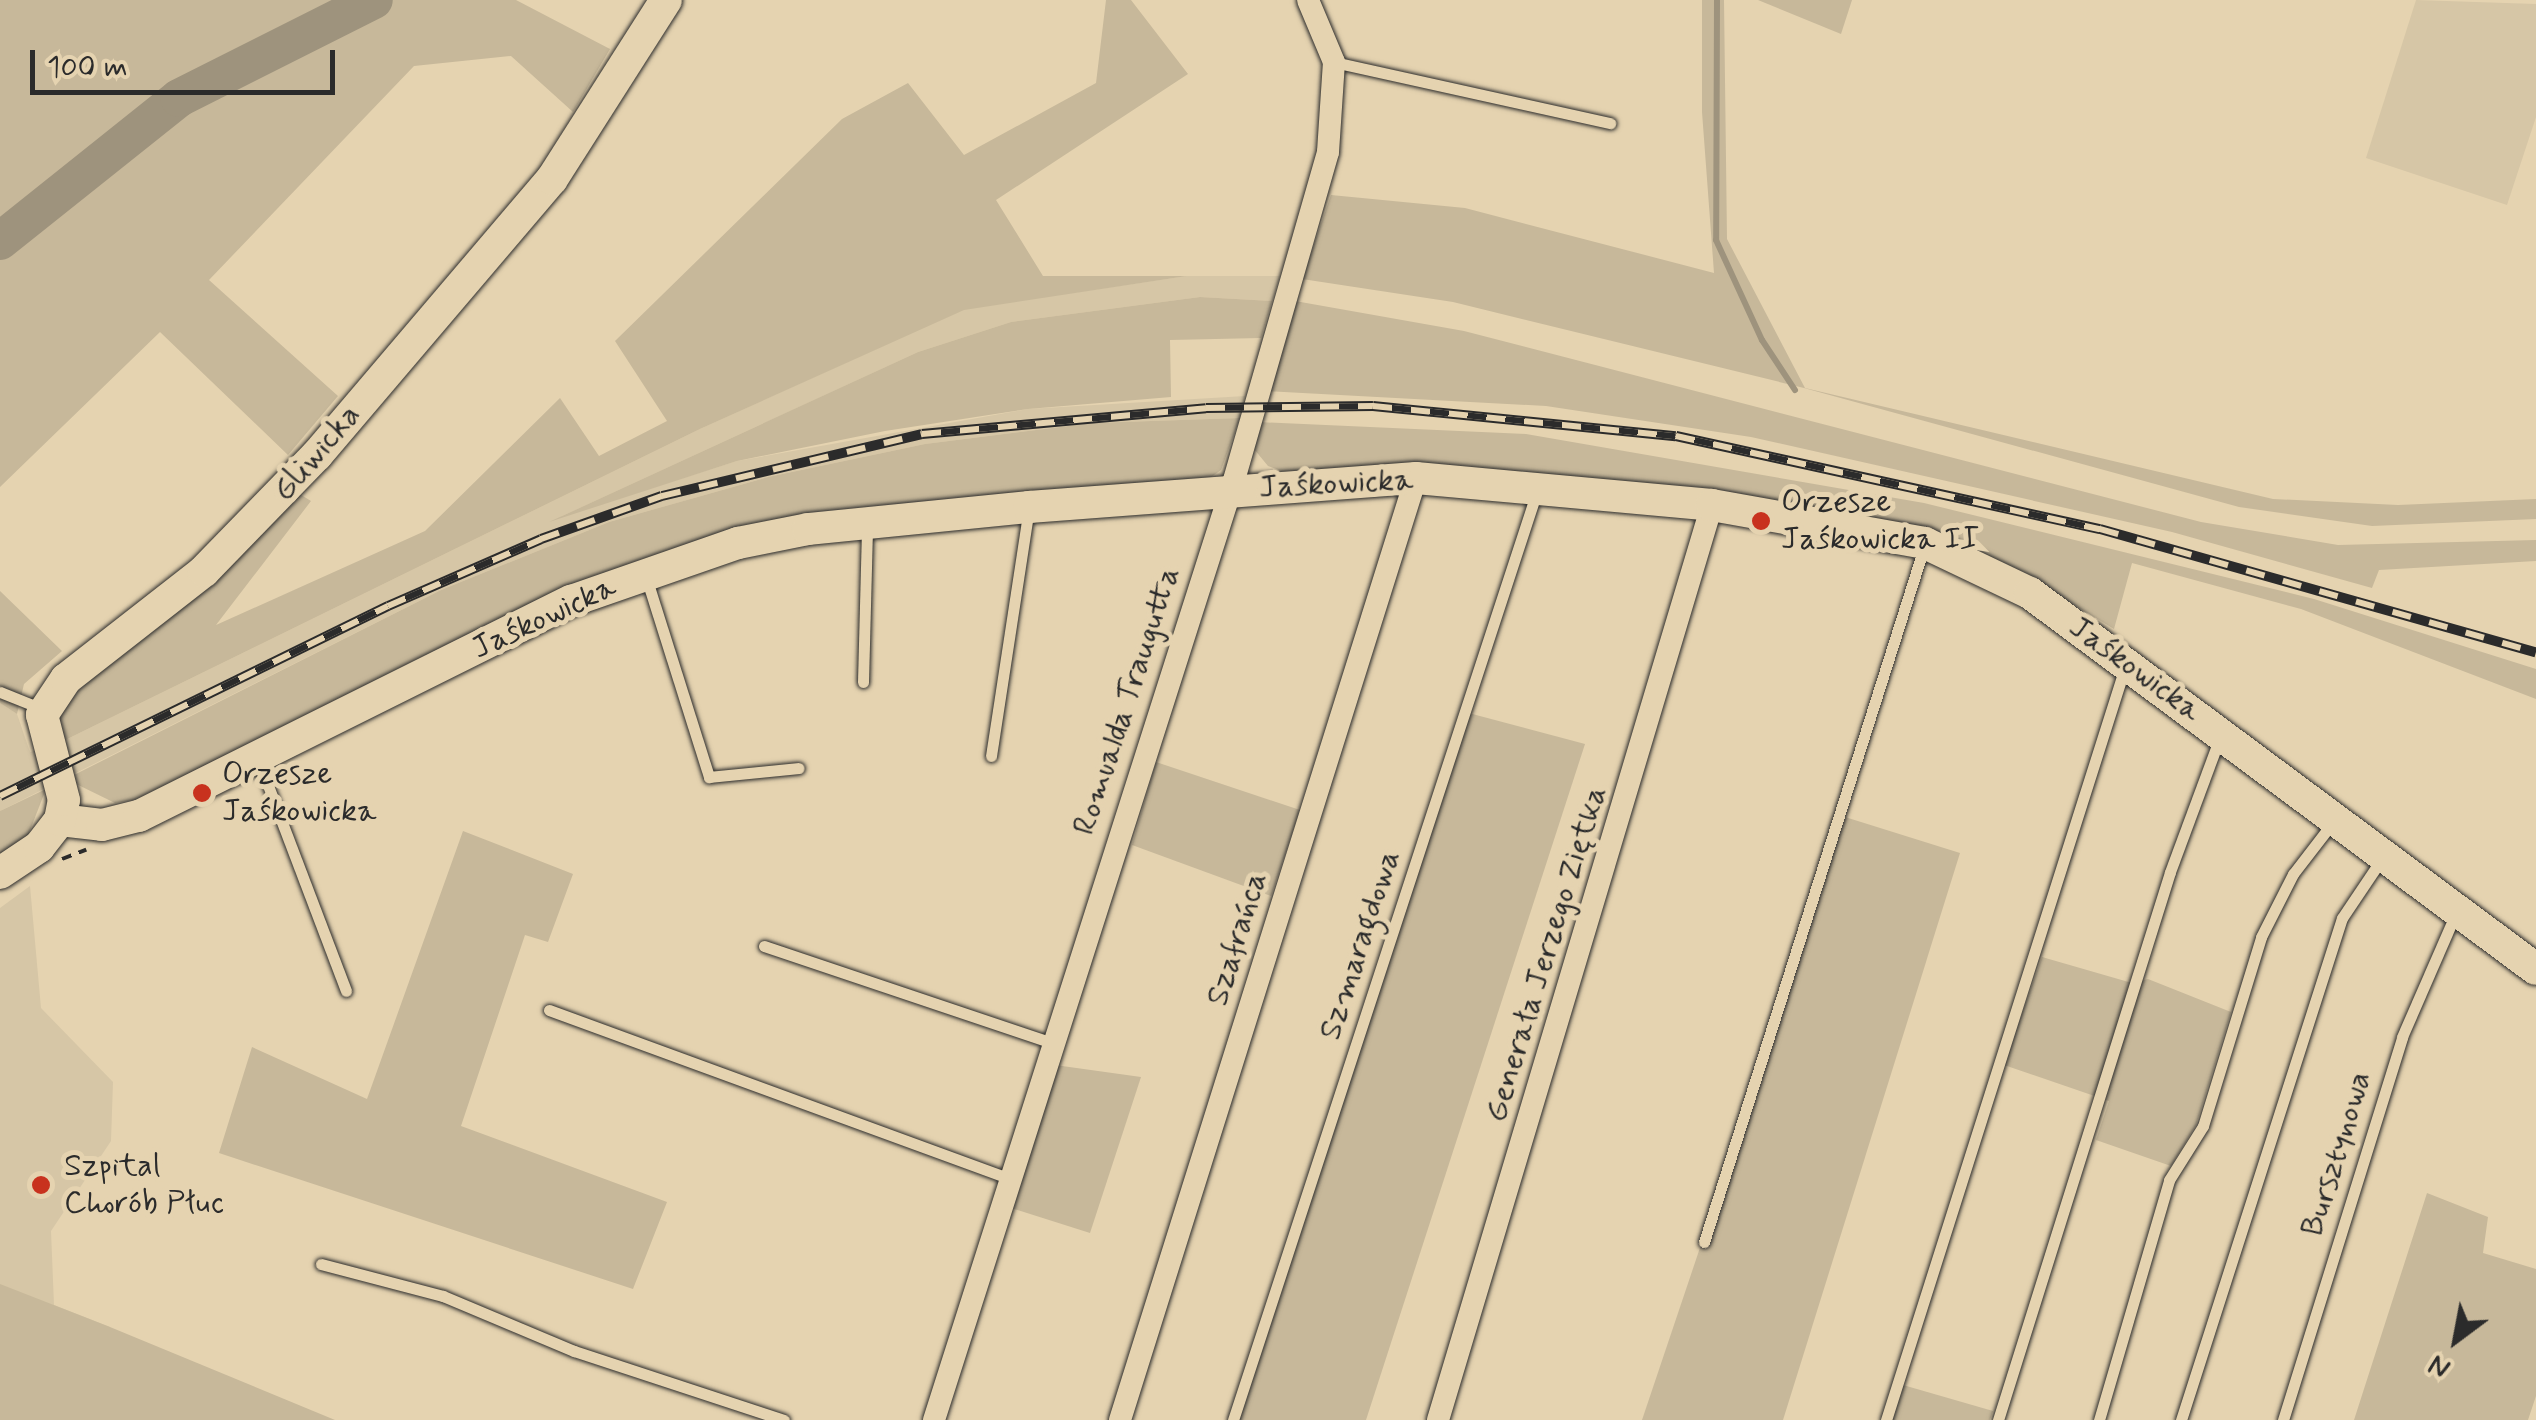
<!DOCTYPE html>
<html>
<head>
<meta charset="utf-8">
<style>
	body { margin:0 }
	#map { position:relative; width:2536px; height:1420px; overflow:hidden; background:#e5d3b0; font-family:Mynerve,sans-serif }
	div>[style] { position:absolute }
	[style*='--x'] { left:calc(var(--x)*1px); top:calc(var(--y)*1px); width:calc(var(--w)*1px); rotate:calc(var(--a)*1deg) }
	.built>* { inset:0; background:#d6c6a6 }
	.green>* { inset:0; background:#c7b89a }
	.stream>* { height:6px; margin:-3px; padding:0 3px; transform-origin:3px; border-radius:3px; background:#9e937d }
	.river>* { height:38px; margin:-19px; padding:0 19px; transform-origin:19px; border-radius:19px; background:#9e937d }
	.path>* { height:4px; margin-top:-2px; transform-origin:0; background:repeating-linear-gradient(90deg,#2b2b2b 0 10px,transparent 0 18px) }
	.roads { filter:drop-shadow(0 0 2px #2b2b2b) drop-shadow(0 0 2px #2b2b2b) }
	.lane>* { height:11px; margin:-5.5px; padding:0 5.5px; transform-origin:5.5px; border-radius:5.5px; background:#e5d3b0 }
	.street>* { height:22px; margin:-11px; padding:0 11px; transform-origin:11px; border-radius:11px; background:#e5d3b0 }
	.secondary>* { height:32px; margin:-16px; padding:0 16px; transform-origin:16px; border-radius:16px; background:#e5d3b0 }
	.rail>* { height:10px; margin-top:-5px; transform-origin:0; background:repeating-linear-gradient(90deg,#e5d3b0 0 19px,#2b2b2b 0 38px); box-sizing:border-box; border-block:2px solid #2b2b2b }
	.dots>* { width:28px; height:28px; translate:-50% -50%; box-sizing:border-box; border:5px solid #e5d3b0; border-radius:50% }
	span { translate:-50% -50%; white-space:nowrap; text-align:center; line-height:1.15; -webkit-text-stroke:10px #e5d3b0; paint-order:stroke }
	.street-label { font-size:32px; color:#2b2b2b }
	.poi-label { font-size:32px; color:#2b2b2b }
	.left { translate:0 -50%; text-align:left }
	.north { position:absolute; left:2406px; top:1290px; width:100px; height:100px; -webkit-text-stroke:8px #e5d3b0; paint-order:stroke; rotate:212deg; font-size:28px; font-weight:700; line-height:40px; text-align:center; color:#2b2b2b }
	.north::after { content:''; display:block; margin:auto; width:35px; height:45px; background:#2b2b2b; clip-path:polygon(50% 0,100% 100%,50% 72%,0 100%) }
	.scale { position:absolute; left:30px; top:50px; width:305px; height:45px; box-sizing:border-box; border:5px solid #2b2b2b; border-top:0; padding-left:12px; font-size:30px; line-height:35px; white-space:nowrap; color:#2b2b2b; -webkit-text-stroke:8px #e5d3b0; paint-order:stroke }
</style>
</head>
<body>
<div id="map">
	<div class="built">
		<div style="clip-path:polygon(2416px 0,2536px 4px,2536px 117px,2507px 205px,2366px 158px)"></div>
		<div style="clip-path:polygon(1187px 276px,1280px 276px,1272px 301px,1200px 297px,1011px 322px,918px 352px,560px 517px,737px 461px,1028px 409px,1245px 396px,1240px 418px,1092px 423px,925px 444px,768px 477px,609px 522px,441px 590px,0 811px,0 703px,17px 714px,30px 752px,55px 745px,700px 429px,964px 309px)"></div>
		<div style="clip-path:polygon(30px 886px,41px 1008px,113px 1082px,111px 1141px,51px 1231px,54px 1305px,110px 1327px,0 1404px,0 908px)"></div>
	</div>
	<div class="green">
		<div style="clip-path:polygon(0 0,516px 0,610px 49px,573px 112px,511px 56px,414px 66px,209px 280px,338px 396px,288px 455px,160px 332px,0 487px)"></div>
		<div style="clip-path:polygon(1106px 0,1131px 0,1188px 74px,996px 200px,1043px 276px,1187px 276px,964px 310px,700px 429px,55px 745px,52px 723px,103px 661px,213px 585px,298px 493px,311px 501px,216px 625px,425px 531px,560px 398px,599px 456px,667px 421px,615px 341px,842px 119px,908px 83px,964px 155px,1096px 83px)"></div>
		<div style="clip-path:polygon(1702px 0,1724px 0,1727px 239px,1805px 388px,2273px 499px,2398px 505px,2536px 499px,2536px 519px,2372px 526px,2239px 507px,1804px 388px,1453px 302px,1302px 279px,1331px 195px,1465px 208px,1714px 273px,1702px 112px)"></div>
		<div style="clip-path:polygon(1758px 0,1852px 0,1841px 34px)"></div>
		<div style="clip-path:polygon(1200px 297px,1272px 301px,1261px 338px,1170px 340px,1171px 397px,1028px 409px,885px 431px,737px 461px,549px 522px,918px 352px,1011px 322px)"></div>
		<div style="clip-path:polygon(1295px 301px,1464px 331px,2201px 522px,2338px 545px,2536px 540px,2536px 561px,2379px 570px,2372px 588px,2172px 532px,1751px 437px,1546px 406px,1266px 391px)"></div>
		<div style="clip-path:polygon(1240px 418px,1221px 470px,1207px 480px,765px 525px,159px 796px,115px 803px,66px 779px,441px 590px,609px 522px,768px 477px,925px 444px,1092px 423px)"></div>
		<div style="clip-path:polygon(1258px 422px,1526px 434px,1924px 503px,2314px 599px,2536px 669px,2536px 699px,2301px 609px,2132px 563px,2114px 629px,2040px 584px,1928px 535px,1296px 476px,1268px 466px,1254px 449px)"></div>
		<div style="clip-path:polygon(0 591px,62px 651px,24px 684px,17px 714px,0 703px)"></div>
		<div style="clip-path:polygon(1461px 711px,1585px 744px,1366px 1420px,1229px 1420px)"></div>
		<div style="clip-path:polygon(1156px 762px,1300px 810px,1271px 896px,1132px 845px)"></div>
		<div style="clip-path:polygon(46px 789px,27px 838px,0 858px,0 811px)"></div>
		<div style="clip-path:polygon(1845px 817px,1960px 853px,1783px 1420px,1642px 1420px)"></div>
		<div style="clip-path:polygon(463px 831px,573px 874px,548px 942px,525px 935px,461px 1126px,667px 1202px,633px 1289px,219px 1153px,252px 1047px,367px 1099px)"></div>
		<div style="clip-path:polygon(2042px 957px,2132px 983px,2148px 979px,2231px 1012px,2196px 1125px,2171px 1166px,2096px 1140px,2109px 1101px,2004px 1065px)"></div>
		<div style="clip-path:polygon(1055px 1065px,1141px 1077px,1090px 1233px,1011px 1208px)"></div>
		<div style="clip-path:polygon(2427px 1193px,2488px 1217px,2483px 1253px,2536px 1269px,2536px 1396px,2528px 1420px,2354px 1420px)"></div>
		<div style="clip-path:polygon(0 1284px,110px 1327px,335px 1420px,0 1420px)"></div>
		<div style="clip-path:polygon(1903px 1385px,1993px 1411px,1990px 1420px,1892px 1420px)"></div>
	</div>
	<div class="stream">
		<div style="--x:1717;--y:0;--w:240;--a:90.2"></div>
		<div style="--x:1716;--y:240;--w:110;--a:65.3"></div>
		<div style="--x:1762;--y:340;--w:60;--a:56.6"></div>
	</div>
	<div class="river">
		<div style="--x:0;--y:241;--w:229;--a:-38.6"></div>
		<div style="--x:179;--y:98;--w:218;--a:-26.7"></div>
	</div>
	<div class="path">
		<div style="--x:62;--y:859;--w:26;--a:-21"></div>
	</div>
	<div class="roads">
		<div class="lane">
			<div style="--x:1334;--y:62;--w:283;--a:12.5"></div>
			<div style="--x:646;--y:577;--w:210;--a:72.5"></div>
			<div style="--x:709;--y:777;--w:90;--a:-5.7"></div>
			<div style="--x:863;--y:682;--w:155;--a:-88.5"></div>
			<div style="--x:0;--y:692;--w:43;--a:21.8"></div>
			<div style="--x:991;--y:756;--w:250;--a:-81.3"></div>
			<div style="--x:258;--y:759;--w:248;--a:69.2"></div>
			<div style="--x:764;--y:946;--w:305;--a:18.6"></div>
			<div style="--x:549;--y:1010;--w:492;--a:20.1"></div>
			<div style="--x:1704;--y:1242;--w:729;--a:-72.43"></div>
			<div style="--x:321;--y:1264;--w:126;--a:14.7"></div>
			<div style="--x:443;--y:1296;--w:142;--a:22.8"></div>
			<div style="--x:574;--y:1351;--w:221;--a:18.2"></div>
			<div style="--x:1233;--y:1420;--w:977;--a:-71.88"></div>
			<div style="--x:1886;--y:1420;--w:790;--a:-72.39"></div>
			<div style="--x:1998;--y:1420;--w:574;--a:-72.57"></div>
			<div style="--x:2170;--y:872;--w:144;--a:-69.7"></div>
			<div style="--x:2099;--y:1420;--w:250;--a:-73.7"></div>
			<div style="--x:2169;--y:1180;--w:64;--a:-57.8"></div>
			<div style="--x:2203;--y:1126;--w:198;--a:-72.9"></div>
			<div style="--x:2261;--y:937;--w:71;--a:-63.1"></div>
			<div style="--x:2293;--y:874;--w:67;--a:-52.3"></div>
			<div style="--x:2181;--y:1420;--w:527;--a:-72.22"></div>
			<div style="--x:2342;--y:918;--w:73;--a:-56.1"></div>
			<div style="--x:2283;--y:1420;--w:401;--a:-72.7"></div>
			<div style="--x:2402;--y:1037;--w:135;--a:-66.5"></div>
		</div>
		<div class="street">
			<div style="--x:934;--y:1420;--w:987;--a:-72.3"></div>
			<div style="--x:1234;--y:480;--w:341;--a:-74"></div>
			<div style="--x:1328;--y:152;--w:90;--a:-86.2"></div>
			<div style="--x:1334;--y:62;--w:67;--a:-112.8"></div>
			<div style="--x:1120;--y:1420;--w:987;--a:-72.56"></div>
			<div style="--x:1438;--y:1420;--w:955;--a:-73.33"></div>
		</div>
		<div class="secondary">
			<div style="--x:60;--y:820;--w:42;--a:6.8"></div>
			<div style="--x:102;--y:825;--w:38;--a:-14"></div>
			<div style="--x:139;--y:816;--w:483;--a:-26.5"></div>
			<div style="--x:571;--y:601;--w:177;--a:-19.2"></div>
			<div style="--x:738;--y:543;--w:71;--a:-11.3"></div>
			<div style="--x:808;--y:529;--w:222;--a:-5.7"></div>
			<div style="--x:1029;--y:507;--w:388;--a:-4.3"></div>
			<div style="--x:1416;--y:478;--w:297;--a:5.2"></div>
			<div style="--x:1712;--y:505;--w:216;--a:10.1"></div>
			<div style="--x:1925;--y:543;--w:116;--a:25.5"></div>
			<div style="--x:2030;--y:593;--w:630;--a:36.62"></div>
			<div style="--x:0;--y:873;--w:47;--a:-33.7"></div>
			<div style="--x:39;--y:847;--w:34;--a:-52"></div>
			<div style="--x:60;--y:820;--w:20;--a:-79"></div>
			<div style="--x:64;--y:800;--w:88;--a:-104.5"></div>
			<div style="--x:42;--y:715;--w:43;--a:-56.3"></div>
			<div style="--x:66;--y:679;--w:175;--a:-38"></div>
			<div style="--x:204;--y:571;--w:162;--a:-45.8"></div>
			<div style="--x:317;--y:455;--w:362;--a:-49.6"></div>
			<div style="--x:552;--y:179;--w:212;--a:-57.5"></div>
		</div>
	</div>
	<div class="rail">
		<div style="--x:0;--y:796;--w:432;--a:-26.1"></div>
		<div style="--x:388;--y:606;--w:167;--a:-23.6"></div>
		<div style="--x:541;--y:539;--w:128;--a:-19.6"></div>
		<div style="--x:662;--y:496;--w:267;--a:-13.4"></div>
		<div style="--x:922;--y:434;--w:285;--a:-5.2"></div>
		<div style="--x:1206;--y:408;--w:167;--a:-0.7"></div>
		<div style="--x:1373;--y:406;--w:304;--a:5.7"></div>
		<div style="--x:1676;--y:436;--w:434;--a:12.4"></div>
		<div style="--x:2100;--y:529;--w:453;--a:15.8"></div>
	</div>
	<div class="dots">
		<div style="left:1761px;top:521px;background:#c8321e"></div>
		<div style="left:202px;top:793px;background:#c8321e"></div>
		<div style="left:41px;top:1185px;background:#c8321e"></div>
	</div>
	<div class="street-label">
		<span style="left:317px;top:453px;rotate:-49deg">Gliwicka</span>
		<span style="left:1336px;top:484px;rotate:-3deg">Jaśkowicka</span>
		<span style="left:544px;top:618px;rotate:-25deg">Jaśkowicka</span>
		<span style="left:2135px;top:669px;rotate:36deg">Jaśkowicka</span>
		<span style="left:1127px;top:701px;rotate:-72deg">Romualda Traugutta</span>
		<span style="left:1237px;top:939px;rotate:-73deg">Szafrańca</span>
		<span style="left:1360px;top:945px;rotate:-72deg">Szmaragdowa</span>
		<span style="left:1546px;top:954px;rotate:-73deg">Generała Jerzego Ziętka</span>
		<span style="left:2337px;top:1154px;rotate:-73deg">Bursztynowa</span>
	</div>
	<div class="poi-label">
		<span class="left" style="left:1781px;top:521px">Orzesze<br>Jaśkowicka II</span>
		<span class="left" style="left:222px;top:793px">Orzesze<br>Jaśkowicka</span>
		<span class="left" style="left:64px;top:1185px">Szpital<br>Chorób Płuc</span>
	</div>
	<div class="north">N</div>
	<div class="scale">100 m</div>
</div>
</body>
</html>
